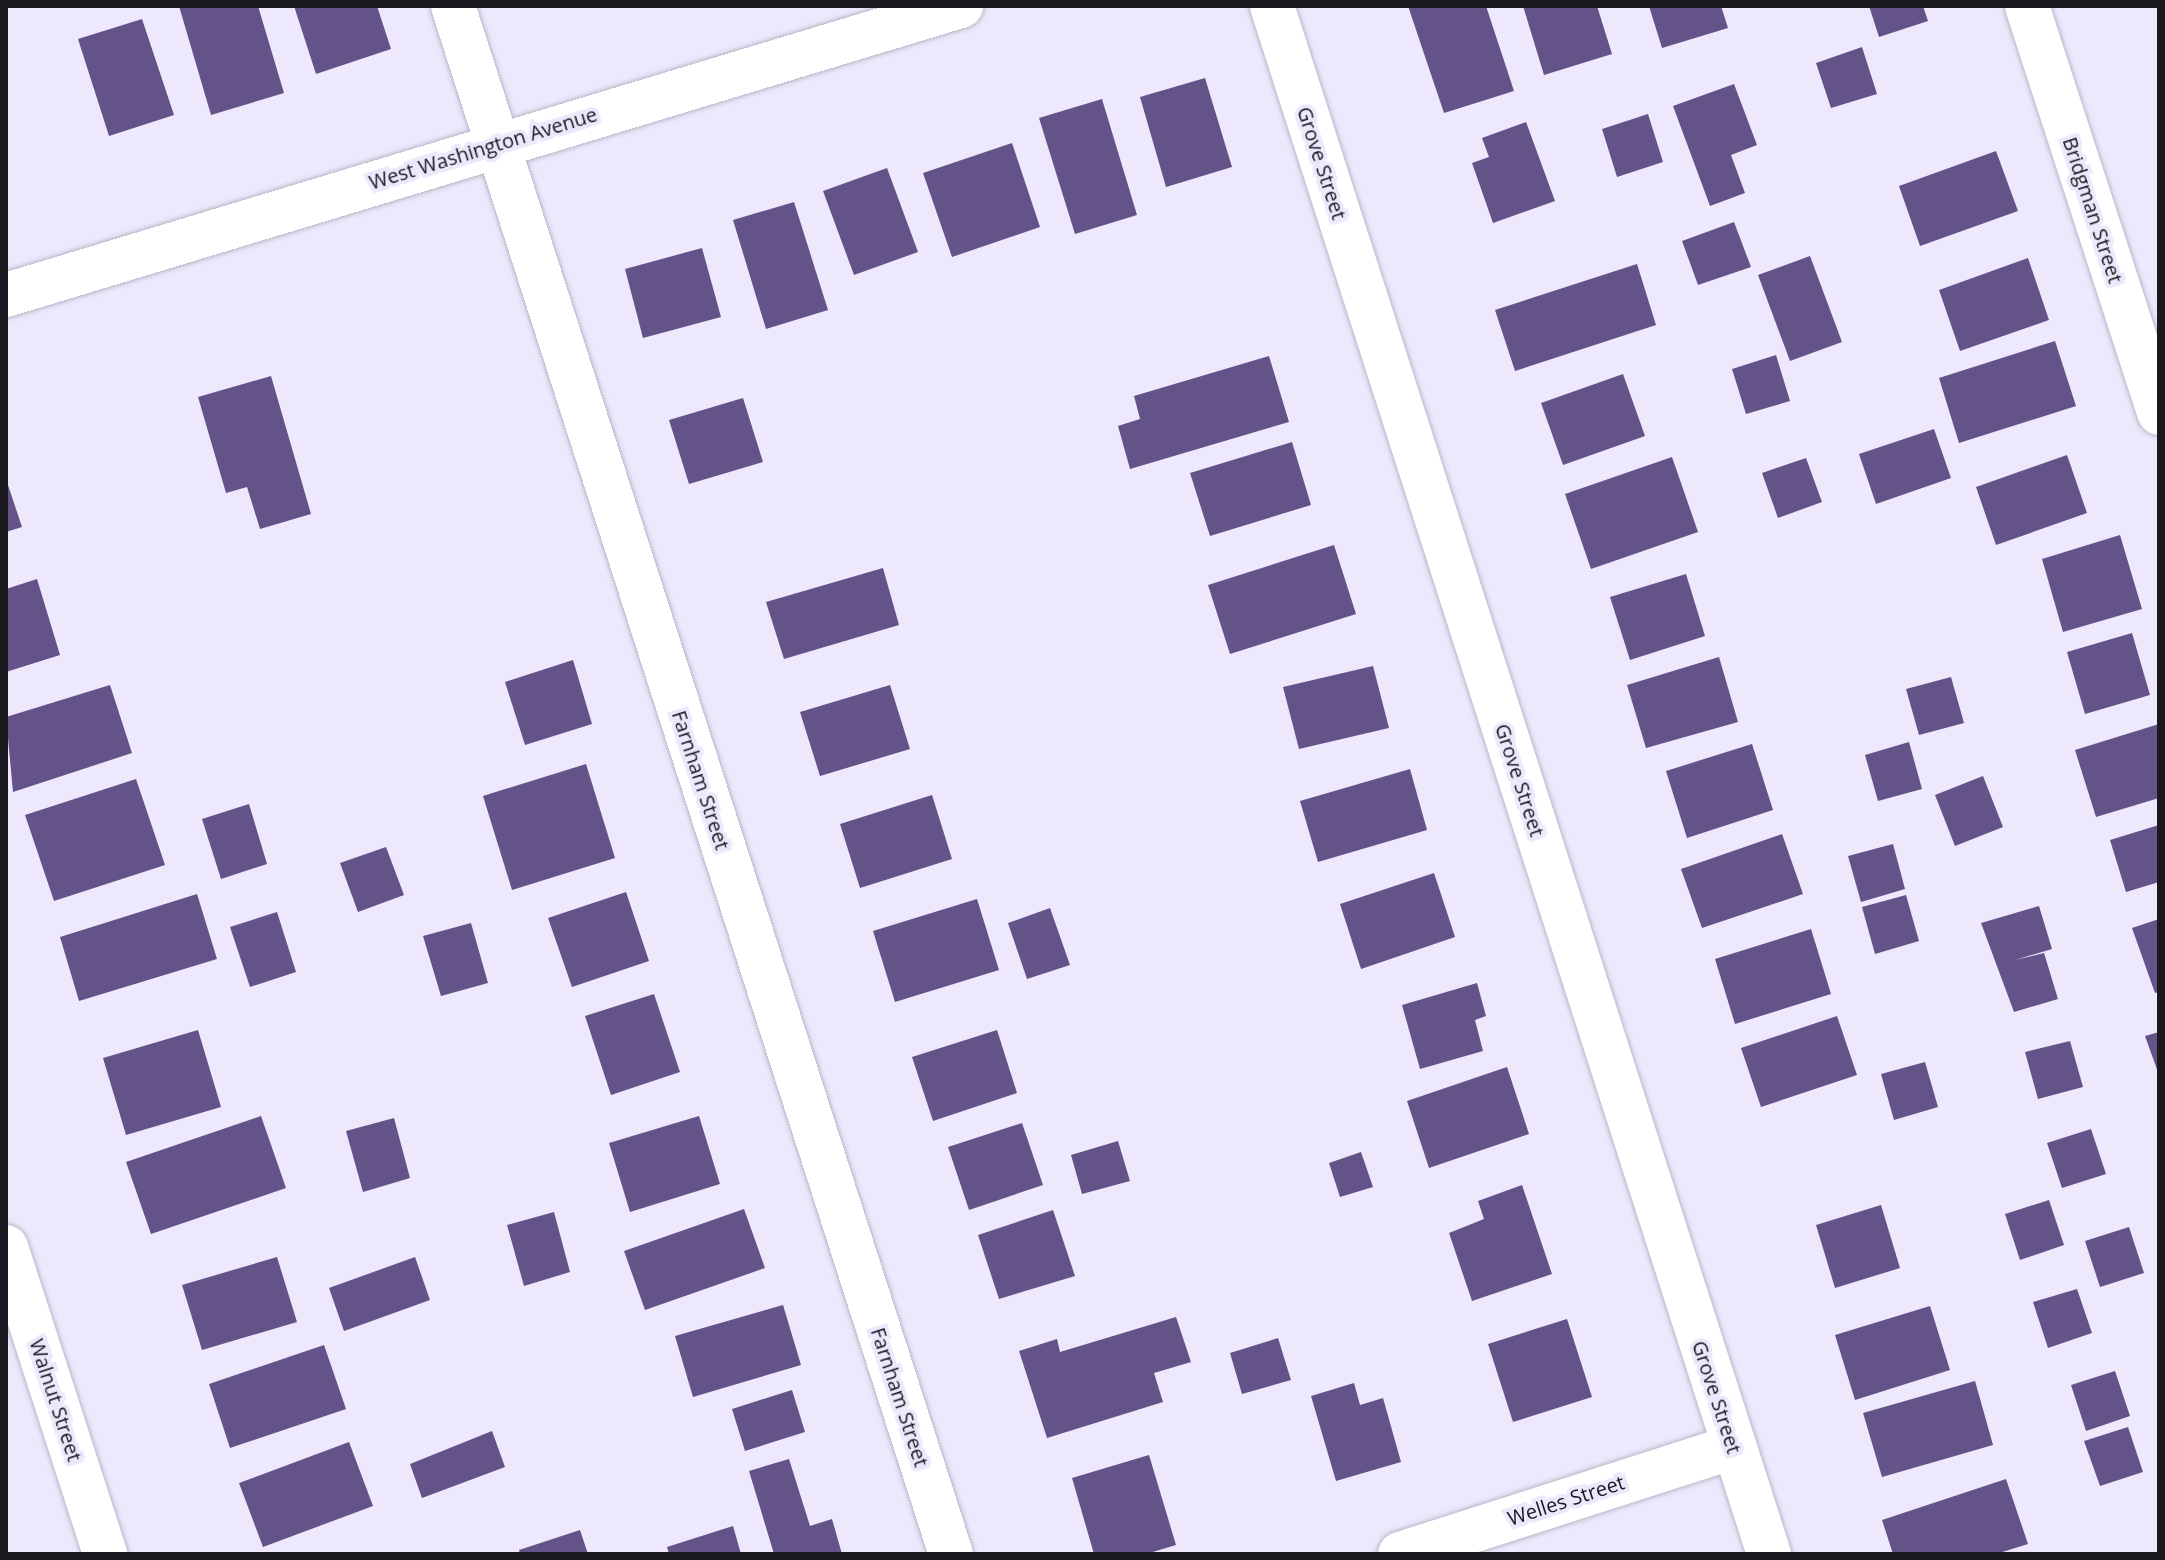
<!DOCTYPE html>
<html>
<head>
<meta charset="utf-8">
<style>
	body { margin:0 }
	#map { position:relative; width:2165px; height:1560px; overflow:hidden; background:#ede8fc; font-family:"Open Sans",sans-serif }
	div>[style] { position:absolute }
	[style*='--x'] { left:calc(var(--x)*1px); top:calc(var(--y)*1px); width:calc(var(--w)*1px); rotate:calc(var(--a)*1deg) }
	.building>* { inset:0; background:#635388 }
	.roads { filter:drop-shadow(0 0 2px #bbb6c9) drop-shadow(0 0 2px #bbb6c9) }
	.minor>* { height:44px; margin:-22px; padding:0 22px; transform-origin:22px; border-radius:22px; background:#fff }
	.tertiary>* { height:44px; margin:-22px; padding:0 22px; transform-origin:22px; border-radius:22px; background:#fff }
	span { translate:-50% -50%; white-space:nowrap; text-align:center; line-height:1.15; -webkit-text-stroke:8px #ede8fc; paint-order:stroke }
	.street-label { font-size:20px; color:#1a181f }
	.frame { position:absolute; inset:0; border:8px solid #1a181f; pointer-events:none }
</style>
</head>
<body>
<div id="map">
	<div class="building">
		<div style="clip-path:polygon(179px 6px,258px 6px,284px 93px,211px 115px)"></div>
		<div style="clip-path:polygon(294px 6px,377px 6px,391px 49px,316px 74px)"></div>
		<div style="clip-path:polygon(1408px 6px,1486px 6px,1514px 91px,1444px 113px)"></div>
		<div style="clip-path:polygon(1523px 6px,1597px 6px,1612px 54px,1544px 75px)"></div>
		<div style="clip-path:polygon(1649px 6px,1721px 6px,1728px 28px,1662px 48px)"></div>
		<div style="clip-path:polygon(1869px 6px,1923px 6px,1928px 21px,1879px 37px)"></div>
		<div style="clip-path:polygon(142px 19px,174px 115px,109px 136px,78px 39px)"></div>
		<div style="clip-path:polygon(1862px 47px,1877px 94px,1831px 108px,1816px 63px)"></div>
		<div style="clip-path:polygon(1205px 78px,1232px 167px,1166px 187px,1140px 97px)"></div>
		<div style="clip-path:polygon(1734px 84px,1757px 145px,1731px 155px,1745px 193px,1710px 206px,1673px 106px)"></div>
		<div style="clip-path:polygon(1102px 99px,1137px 215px,1075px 234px,1039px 118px)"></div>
		<div style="clip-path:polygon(1648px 114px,1663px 162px,1617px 177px,1602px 129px)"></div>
		<div style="clip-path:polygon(1526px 122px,1555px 201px,1493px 223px,1472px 163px,1489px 157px,1482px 138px)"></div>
		<div style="clip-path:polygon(1012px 143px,1040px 227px,952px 257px,923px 173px)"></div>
		<div style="clip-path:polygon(1996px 151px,2018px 211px,1920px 246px,1899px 186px)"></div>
		<div style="clip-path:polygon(887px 168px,918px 252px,854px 275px,823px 191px)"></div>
		<div style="clip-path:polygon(794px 202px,828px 310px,766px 329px,733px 220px)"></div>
		<div style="clip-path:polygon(1734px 222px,1751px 267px,1698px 285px,1682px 241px)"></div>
		<div style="clip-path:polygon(702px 248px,721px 317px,643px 338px,625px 269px)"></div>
		<div style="clip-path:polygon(1810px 256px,1842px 342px,1790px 361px,1758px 275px)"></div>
		<div style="clip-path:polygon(2028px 258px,2049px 320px,1960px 351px,1939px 290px)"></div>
		<div style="clip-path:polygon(1637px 264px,1656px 325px,1515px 371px,1495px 310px)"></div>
		<div style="clip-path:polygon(2055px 341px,2076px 406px,1959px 443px,1939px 378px)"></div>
		<div style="clip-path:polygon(1776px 355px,1790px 401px,1746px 414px,1732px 369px)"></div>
		<div style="clip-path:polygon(1269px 356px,1289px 422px,1130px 469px,1118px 426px,1140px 419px,1134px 396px)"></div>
		<div style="clip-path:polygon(1623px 374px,1645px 436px,1563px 465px,1541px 403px)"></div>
		<div style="clip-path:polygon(271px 376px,311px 514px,260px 529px,247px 487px,226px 493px,198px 397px)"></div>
		<div style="clip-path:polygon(743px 398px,763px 462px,689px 484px,669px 420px)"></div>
		<div style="clip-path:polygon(1934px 429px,1951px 478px,1876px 504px,1859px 454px)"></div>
		<div style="clip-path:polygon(1292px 442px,1311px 505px,1210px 536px,1190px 473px)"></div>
		<div style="clip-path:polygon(2067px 455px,2087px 513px,1996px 545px,1976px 487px)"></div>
		<div style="clip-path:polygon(1672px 457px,1698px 532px,1591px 569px,1565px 494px)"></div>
		<div style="clip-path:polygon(1806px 458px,1822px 502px,1778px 518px,1762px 473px)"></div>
		<div style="clip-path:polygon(6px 479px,22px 527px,6px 532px)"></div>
		<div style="clip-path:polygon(2120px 535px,2142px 609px,2063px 632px,2042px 559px)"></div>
		<div style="clip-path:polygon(1334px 545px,1356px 614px,1230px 654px,1208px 585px)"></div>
		<div style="clip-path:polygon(883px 568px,899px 625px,784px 659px,766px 602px)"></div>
		<div style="clip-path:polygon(1686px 574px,1705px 636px,1630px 660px,1610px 597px)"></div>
		<div style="clip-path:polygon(37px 579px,60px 655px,6px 672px,6px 589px)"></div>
		<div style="clip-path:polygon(2132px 633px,2150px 695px,2085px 714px,2067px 652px)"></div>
		<div style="clip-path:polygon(1719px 657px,1738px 722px,1646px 748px,1627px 685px)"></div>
		<div style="clip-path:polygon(573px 660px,592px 724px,525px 745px,505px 682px)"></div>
		<div style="clip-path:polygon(1373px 666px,1389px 728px,1299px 749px,1283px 687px)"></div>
		<div style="clip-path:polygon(1951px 677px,1964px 723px,1919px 735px,1906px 689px)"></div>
		<div style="clip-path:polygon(110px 685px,132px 753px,13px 792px,6px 717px)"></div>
		<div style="clip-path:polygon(890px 685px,910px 749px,820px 776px,800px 712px)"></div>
		<div style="clip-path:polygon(2159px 724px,2159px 798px,2096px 817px,2075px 750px)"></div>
		<div style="clip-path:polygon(1909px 742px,1922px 789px,1878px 801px,1865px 755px)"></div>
		<div style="clip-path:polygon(1752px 744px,1773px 810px,1687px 838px,1666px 771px)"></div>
		<div style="clip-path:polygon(586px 764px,615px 858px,512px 890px,483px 796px)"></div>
		<div style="clip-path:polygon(1410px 769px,1427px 830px,1318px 862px,1300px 801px)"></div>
		<div style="clip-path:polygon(1983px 776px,2003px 827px,1955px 846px,1935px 795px)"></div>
		<div style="clip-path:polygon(136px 779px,165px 865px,54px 901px,25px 815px)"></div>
		<div style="clip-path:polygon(932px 795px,952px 859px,860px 888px,840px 824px)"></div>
		<div style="clip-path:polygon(249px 804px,267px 864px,221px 879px,202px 819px)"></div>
		<div style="clip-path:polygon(2159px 825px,2159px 882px,2126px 892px,2110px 840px)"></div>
		<div style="clip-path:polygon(1782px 834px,1803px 894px,1702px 928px,1681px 869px)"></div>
		<div style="clip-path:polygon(1893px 844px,1905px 889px,1861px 902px,1848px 856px)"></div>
		<div style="clip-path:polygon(386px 847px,404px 895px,358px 912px,340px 863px)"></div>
		<div style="clip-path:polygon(1434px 873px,1455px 937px,1361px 969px,1340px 904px)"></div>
		<div style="clip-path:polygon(626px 892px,649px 961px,572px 987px,548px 918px)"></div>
		<div style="clip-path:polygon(197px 894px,217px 959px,79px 1001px,60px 937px)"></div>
		<div style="clip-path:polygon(1906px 895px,1919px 941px,1875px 954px,1862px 907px)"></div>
		<div style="clip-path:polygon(977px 899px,999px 970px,895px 1002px,873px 931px)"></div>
		<div style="clip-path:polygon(2039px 906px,2052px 949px,2015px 960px,2044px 953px,2058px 999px,2014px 1012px,1981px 923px)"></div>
		<div style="clip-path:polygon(1050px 908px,1070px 965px,1027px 979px,1008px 923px)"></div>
		<div style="clip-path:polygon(277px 912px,296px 972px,250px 987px,230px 927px)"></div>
		<div style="clip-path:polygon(2159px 919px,2159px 992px,2155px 993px,2132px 928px)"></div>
		<div style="clip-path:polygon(471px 923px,488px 983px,441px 996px,423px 936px)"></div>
		<div style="clip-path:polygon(1811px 929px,1831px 994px,1735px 1024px,1715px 959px)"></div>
		<div style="clip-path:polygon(1477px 983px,1486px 1016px,1475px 1020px,1483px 1051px,1420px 1069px,1402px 1005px)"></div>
		<div style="clip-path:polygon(654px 994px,680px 1072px,611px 1095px,585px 1016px)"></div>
		<div style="clip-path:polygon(1837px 1016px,1857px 1075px,1761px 1107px,1741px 1048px)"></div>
		<div style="clip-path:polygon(198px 1030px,221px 1107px,126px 1135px,103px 1058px)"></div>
		<div style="clip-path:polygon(997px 1030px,1017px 1093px,933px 1121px,912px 1057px)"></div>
		<div style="clip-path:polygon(2159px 1032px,2159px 1075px,2145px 1036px)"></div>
		<div style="clip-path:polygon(2070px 1041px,2083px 1087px,2038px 1099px,2025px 1052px)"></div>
		<div style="clip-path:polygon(1925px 1062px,1938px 1107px,1894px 1120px,1881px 1074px)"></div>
		<div style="clip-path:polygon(1507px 1067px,1529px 1134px,1429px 1168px,1407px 1101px)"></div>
		<div style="clip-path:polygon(261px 1116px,286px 1188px,151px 1234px,126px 1162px)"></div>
		<div style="clip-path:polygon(699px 1116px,720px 1184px,630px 1212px,609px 1143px)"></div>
		<div style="clip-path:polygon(394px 1118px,410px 1178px,363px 1192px,346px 1131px)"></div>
		<div style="clip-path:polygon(1022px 1123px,1043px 1185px,969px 1210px,948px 1147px)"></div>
		<div style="clip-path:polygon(2091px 1129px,2106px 1174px,2062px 1188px,2047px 1143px)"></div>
		<div style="clip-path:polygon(1118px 1141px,1130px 1181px,1082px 1194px,1071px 1155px)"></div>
		<div style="clip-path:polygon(1361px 1152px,1373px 1187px,1340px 1197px,1329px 1163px)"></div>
		<div style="clip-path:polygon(1522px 1185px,1552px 1274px,1472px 1301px,1449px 1233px,1484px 1219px,1478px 1201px)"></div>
		<div style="clip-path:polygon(2049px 1200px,2064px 1245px,2020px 1260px,2005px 1214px)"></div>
		<div style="clip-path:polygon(1881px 1205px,1900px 1268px,1835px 1288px,1816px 1225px)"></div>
		<div style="clip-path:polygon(744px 1209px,765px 1268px,645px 1310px,624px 1251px)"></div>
		<div style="clip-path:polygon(1053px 1210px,1075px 1276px,999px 1299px,978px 1235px)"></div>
		<div style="clip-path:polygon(554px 1212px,570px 1272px,524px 1286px,507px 1225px)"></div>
		<div style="clip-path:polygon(2129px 1227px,2144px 1273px,2100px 1287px,2085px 1241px)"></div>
		<div style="clip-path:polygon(277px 1257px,297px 1322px,202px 1350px,182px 1285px)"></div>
		<div style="clip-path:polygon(415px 1257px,430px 1300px,344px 1331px,329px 1288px)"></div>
		<div style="clip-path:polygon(2077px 1289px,2092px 1333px,2048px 1348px,2033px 1302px)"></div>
		<div style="clip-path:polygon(783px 1305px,801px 1365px,693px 1397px,675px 1336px)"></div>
		<div style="clip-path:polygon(1930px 1306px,1950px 1370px,1855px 1400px,1835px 1335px)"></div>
		<div style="clip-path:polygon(1176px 1317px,1191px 1362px,1154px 1373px,1163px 1402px,1047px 1438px,1019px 1351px,1057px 1339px,1060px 1352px)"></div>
		<div style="clip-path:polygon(1567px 1319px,1592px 1397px,1513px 1422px,1488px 1344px)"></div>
		<div style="clip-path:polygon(1278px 1338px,1291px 1380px,1242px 1394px,1230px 1353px)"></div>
		<div style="clip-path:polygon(324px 1345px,346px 1409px,230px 1448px,209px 1384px)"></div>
		<div style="clip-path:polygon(2115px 1371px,2130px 1416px,2086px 1431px,2071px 1385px)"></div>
		<div style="clip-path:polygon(1975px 1381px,1993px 1445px,1882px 1477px,1863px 1413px)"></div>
		<div style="clip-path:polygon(1354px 1383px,1360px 1405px,1383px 1398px,1401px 1462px,1336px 1481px,1311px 1396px)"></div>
		<div style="clip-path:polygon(792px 1390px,805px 1432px,745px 1451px,732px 1409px)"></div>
		<div style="clip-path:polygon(2128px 1427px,2143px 1472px,2100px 1486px,2084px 1441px)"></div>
		<div style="clip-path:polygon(492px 1431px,505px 1467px,422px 1498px,410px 1464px)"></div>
		<div style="clip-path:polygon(349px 1442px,373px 1506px,263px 1547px,239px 1483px)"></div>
		<div style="clip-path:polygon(1149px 1455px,1176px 1545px,1146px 1554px,1094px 1554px,1072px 1478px)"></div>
		<div style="clip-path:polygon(789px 1459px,810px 1526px,832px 1519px,842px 1554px,774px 1554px,749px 1471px)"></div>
		<div style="clip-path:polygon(2006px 1479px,2028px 1544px,1996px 1554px,1893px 1554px,1882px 1520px)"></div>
		<div style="clip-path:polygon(733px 1526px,741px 1554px,669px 1554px,667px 1547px)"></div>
		<div style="clip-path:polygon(580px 1530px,588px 1554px,520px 1554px,519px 1550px)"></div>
	</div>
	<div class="roads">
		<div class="minor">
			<div style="--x:453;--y:6;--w:1626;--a:72.17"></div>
			<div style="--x:1272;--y:6;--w:1626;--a:72.2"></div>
			<div style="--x:2027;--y:6;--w:428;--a:72"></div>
			<div style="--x:1400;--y:1554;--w:350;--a:-17.8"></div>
		</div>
		<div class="tertiary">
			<div style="--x:6;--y:295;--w:998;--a:-16.84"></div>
			<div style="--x:6;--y:1247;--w:323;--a:72.1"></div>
		</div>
	</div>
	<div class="street-label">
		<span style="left:483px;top:148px;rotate:-17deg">West Washington Avenue</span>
		<span style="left:1322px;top:163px;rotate:72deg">Grove Street</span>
		<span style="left:2093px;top:210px;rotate:72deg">Bridgman Street</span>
		<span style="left:701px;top:780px;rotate:72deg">Farnham Street</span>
		<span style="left:1520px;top:780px;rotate:72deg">Grove Street</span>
		<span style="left:900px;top:1397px;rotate:72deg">Farnham Street</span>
		<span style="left:1717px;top:1397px;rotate:72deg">Grove Street</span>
		<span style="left:56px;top:1400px;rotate:72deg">Walnut Street</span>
		<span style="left:1566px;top:1500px;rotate:-18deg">Welles Street</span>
	</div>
	<div class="frame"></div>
</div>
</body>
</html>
